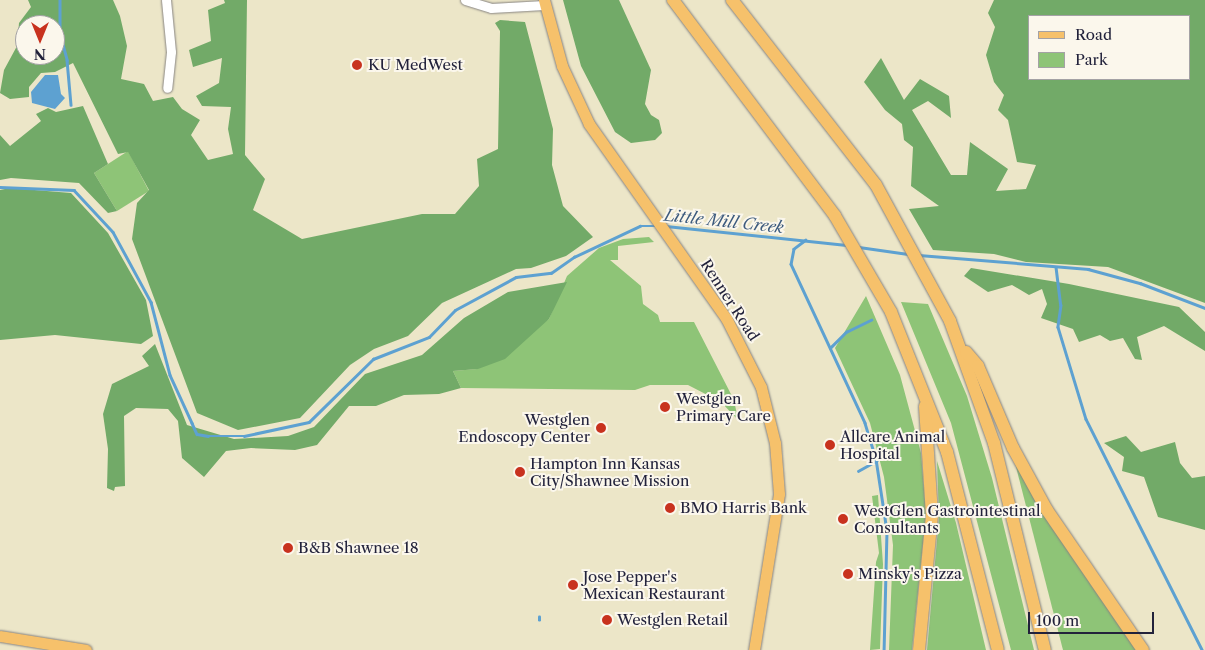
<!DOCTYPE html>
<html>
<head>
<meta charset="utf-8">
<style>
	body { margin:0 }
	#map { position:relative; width:1205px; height:650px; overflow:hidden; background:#ece6c8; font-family:"Libre Caslon Text",serif }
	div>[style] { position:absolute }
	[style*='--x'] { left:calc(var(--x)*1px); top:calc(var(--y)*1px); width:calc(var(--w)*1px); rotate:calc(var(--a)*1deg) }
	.green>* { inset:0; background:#8ec477 }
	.forest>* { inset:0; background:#72aa68 }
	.water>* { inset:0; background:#5da1d1 }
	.stream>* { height:2.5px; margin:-1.25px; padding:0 1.25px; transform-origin:1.25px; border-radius:1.25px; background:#5da1d1 }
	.roads { filter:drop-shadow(0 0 1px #878482) drop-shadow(0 0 1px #878482) }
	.minor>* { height:9px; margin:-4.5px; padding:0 4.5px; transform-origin:4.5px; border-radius:4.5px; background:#fff }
	.major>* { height:11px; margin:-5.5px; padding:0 5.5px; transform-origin:5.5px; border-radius:5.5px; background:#f6c16b }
	.highway>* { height:12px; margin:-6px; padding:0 6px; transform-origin:6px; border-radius:6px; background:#f6c16b }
	.dots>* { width:14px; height:14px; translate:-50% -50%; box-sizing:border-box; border:2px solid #fbf7ec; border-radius:50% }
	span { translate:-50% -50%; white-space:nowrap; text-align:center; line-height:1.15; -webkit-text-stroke:4px #fbf7ec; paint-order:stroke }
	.poi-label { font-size:15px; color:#22223b }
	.left { translate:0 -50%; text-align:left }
	.right { translate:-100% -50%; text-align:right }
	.street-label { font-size:15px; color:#22223b }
	.water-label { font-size:16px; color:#3d5b7e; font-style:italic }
	.legend { position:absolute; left:1028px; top:15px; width:162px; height:65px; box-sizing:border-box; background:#fbf7ec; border:1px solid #a4a2a5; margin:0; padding:6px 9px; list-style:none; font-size:15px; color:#22223b }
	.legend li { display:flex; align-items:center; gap:10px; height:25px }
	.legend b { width:25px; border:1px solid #a4a2a5 }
	.north { position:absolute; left:15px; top:15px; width:50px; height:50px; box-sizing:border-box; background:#fbf7ec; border:1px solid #a4a2a5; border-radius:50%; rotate:180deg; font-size:14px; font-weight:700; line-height:20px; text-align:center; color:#22223b }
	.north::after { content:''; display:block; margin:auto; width:18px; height:22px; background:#c8321e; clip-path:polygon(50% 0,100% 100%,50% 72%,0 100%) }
	.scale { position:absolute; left:1028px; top:612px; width:126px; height:22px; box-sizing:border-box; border:2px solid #22223b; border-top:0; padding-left:6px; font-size:15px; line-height:18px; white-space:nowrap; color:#22223b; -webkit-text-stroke:4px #fbf7ec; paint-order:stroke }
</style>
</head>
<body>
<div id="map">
	<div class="green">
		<div style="clip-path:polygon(128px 151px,149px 191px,117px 211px,94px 173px)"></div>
		<div style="clip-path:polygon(649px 237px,654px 242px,618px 246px,618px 260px,610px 260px,641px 286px,643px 304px,658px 315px,660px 322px,694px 322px,734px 400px,738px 420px,721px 402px,688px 385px,650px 385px,635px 390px,461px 388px,453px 371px,477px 369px,549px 319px,567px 276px,599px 248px,623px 239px)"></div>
		<div style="clip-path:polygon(866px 296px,900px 375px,921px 453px,926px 514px,912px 650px,889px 650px,893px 545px,884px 477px,870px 423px,835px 348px)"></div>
		<div style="clip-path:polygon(901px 302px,928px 304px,967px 396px,992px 478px,1034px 650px,1011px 650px,951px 423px)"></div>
		<div style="clip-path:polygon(937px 461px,956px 523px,986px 650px,927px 650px,939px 518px)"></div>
		<div style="clip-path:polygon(1015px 463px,1137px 650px,1063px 650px)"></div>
		<div style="clip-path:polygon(878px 495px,883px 564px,880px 649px,870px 650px,876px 562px,879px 553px,872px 496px)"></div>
	</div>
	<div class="forest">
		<div style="clip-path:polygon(evenodd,28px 0,113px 0,120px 16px,127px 46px,121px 79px,144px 84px,153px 101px,173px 97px,182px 109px,200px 120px,191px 135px,208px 160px,233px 154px,228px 129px,231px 107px,202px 106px,196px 96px,219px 83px,222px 58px,193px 67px,189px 50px,211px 41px,208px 10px,225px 3px,224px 0,247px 0,245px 155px,265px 179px,253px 210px,302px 239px,422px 214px,455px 214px,479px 186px,477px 159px,498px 149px,500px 31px,495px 23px,500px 20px,525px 22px,553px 129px,552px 165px,563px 206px,593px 237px,566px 256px,531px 268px,516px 269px,442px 303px,408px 336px,374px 349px,350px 365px,300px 418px,238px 430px,197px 413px,132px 239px,137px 203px,149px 190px,128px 152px,118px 154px,73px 63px,55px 72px,41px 73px,29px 87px,29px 97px,10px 99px,0 93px,4px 70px,17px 46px,19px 23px,31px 7px,28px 0,25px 25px,55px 25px,55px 55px,25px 55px,25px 25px)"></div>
		<div style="clip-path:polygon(563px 0,619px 0,651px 70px,645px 104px,651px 115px,659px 120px,662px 133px,655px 140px,631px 143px,615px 132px,581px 66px)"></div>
		<div style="clip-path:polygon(evenodd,994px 0,1205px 0,1205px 303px,1108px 267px,1026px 262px,994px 254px,933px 250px,909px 209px,939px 206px,911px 186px,913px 147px,904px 140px,902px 124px,885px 110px,864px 82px,881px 58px,904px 100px,920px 79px,949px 96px,951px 118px,928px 101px,912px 110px,951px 175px,967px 175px,970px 142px,1008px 169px,996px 191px,1026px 189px,1036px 165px,1017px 162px,1008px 120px,998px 110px,1004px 95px,994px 82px,986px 55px,995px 27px,988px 13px,994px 0,1029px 16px,1189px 16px,1189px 79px,1029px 79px,1029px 16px)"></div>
		<div style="clip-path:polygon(83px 106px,108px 164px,94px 173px,117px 211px,108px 213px,79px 183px,11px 178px,0 180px,0 135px,10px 146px,41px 121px,36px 114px,48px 108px,56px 112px)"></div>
		<div style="clip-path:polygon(10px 188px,71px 193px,108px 233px,146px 300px,153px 336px,141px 344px,55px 335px,0 340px,0 190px)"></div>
		<div style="clip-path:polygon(971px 268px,1069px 284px,1179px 307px,1205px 332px,1205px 351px,1164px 326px,1137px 337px,1142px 360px,1135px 359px,1123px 338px,1110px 341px,1100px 335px,1079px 342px,1073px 329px,1041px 318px,1047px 304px,1042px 289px,1029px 295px,1012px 285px,988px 292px,964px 276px)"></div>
		<div style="clip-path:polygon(567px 282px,549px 319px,505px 359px,478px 369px,453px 371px,461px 388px,439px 394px,404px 395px,376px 406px,349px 406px,317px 445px,295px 450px,251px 448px,226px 451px,204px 477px,182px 458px,178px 421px,168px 409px,136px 408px,124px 416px,125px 486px,115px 487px,114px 491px,107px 488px,108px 449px,103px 414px,112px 384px,149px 366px,142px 356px,155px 344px,187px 425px,234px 439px,288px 436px,314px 427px,365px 374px,422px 355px,464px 318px,508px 292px)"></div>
		<div style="clip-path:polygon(1126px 436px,1141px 452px,1175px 442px,1180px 463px,1192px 478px,1205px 476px,1205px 530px,1158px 517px,1144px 477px,1122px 471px,1124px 457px,1104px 443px)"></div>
	</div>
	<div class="water">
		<div style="clip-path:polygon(45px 75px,58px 75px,61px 94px,65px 98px,55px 109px,32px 103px,31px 92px)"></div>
	</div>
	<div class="stream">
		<div style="--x:60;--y:0;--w:33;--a:90"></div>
		<div style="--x:60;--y:33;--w:28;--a:75"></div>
		<div style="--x:67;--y:60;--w:45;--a:84.9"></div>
		<div style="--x:0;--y:187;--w:74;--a:2.3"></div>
		<div style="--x:74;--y:190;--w:57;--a:47.1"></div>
		<div style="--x:113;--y:232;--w:80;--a:61.5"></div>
		<div style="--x:151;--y:302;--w:75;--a:75.4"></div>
		<div style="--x:170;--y:375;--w:53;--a:65.4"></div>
		<div style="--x:192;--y:423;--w:12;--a:66"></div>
		<div style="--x:197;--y:434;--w:11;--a:10"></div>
		<div style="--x:208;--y:436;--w:36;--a:0"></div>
		<div style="--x:244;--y:436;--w:66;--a:-12.2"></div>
		<div style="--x:309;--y:422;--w:90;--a:-44.5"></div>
		<div style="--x:373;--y:359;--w:60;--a:-21.4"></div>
		<div style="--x:429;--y:337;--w:37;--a:-46"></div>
		<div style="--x:455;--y:310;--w:69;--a:-28.4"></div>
		<div style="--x:516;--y:277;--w:35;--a:-7"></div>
		<div style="--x:551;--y:273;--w:28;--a:-35"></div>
		<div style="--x:574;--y:257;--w:73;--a:-25.2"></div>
		<div style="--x:640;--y:226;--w:18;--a:0"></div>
		<div style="--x:666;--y:226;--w:181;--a:6"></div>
		<div style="--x:806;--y:240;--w:15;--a:143"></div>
		<div style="--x:794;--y:249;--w:15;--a:101"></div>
		<div style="--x:791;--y:264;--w:175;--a:65"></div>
		<div style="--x:865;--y:423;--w:38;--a:73"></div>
		<div style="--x:876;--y:459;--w:73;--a:81.3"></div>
		<div style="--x:887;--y:531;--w:119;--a:91.4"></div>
		<div style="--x:859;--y:247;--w:49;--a:8.1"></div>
		<div style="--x:919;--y:255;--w:170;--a:4.7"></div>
		<div style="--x:1088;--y:269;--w:54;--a:15.1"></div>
		<div style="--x:1140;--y:283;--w:70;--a:21"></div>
		<div style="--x:1056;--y:267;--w:38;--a:83"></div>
		<div style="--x:1061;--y:305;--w:22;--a:98"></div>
		<div style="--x:1058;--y:327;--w:96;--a:73.1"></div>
		<div style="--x:1086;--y:419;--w:258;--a:63.3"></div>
		<div style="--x:830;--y:348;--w:23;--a:-45"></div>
		<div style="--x:846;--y:332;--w:28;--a:-26"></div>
		<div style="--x:858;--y:471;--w:21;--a:-29"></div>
		<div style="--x:539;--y:620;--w:3;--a:-90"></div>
	</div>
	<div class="roads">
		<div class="minor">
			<div style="--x:166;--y:0;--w:52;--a:84.5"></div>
			<div style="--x:171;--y:52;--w:36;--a:96"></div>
			<div style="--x:465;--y:0;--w:27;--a:17"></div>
			<div style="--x:491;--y:8;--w:53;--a:-3.2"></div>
		</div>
		<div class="major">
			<div style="--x:544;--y:0;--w:68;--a:74.7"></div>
			<div style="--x:562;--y:66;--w:64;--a:65"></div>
			<div style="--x:589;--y:124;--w:237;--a:54.8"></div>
			<div style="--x:726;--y:318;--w:77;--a:63.1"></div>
			<div style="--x:761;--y:387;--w:58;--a:76"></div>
			<div style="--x:775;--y:443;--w:51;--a:85.5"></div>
			<div style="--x:779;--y:494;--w:158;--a:99.1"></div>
			<div style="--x:0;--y:636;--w:87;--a:9.2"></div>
		</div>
		<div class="highway">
			<div style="--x:673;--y:0;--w:270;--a:53.1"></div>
			<div style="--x:835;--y:216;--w:111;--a:59.7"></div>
			<div style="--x:891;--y:312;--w:151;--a:68.2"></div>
			<div style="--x:947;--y:452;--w:204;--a:75.6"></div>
			<div style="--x:732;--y:0;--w:234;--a:52.1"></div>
			<div style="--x:876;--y:185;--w:155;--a:61.4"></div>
			<div style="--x:950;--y:321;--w:130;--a:70.2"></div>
			<div style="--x:994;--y:443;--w:213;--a:76.2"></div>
			<div style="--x:966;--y:352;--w:18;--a:49"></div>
			<div style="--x:978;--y:366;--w:89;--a:66.9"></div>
			<div style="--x:1013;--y:448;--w:71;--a:61.3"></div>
			<div style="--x:1047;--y:510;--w:170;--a:55.6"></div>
			<div style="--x:919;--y:650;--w:136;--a:-84.5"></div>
			<div style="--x:932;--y:515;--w:109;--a:-93.7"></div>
		</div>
	</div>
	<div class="dots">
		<div style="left:357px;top:65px;background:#c8321e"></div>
		<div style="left:665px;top:407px;background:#c8321e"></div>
		<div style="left:601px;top:428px;background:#c8321e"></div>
		<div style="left:830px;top:445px;background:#c8321e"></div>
		<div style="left:520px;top:472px;background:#c8321e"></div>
		<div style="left:670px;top:508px;background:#c8321e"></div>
		<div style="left:843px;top:519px;background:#c8321e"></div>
		<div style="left:288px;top:548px;background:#c8321e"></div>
		<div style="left:848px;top:574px;background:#c8321e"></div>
		<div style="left:573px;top:585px;background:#c8321e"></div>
		<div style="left:607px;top:620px;background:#c8321e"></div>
	</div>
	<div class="poi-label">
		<span class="left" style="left:368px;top:65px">KU MedWest</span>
		<span class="left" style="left:676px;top:407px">Westglen<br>Primary Care</span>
		<span class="right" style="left:590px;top:428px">Westglen<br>Endoscopy Center</span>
		<span class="left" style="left:840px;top:445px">Allcare Animal<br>Hospital</span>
		<span class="left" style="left:530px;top:472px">Hampton Inn Kansas<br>City/Shawnee Mission</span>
		<span class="left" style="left:680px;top:508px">BMO Harris Bank</span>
		<span class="left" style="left:854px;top:519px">WestGlen Gastrointestinal<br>Consultants</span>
		<span class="left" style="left:298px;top:548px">B&amp;B Shawnee 18</span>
		<span class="left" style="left:858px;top:574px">Minsky's Pizza</span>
		<span class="left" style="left:583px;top:585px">Jose Pepper's<br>Mexican Restaurant</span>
		<span class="left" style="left:617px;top:620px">Westglen Retail</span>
	</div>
	<div class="street-label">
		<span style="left:730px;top:300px;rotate:57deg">Renner Road</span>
	</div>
	<div class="water-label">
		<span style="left:724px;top:221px;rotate:6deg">Little Mill Creek</span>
	</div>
	<ul class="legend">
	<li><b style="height:6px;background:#f6c16b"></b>Road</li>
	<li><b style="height:14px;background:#8ec477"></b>Park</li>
	</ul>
	<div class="north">N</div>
	<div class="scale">100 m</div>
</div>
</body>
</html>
